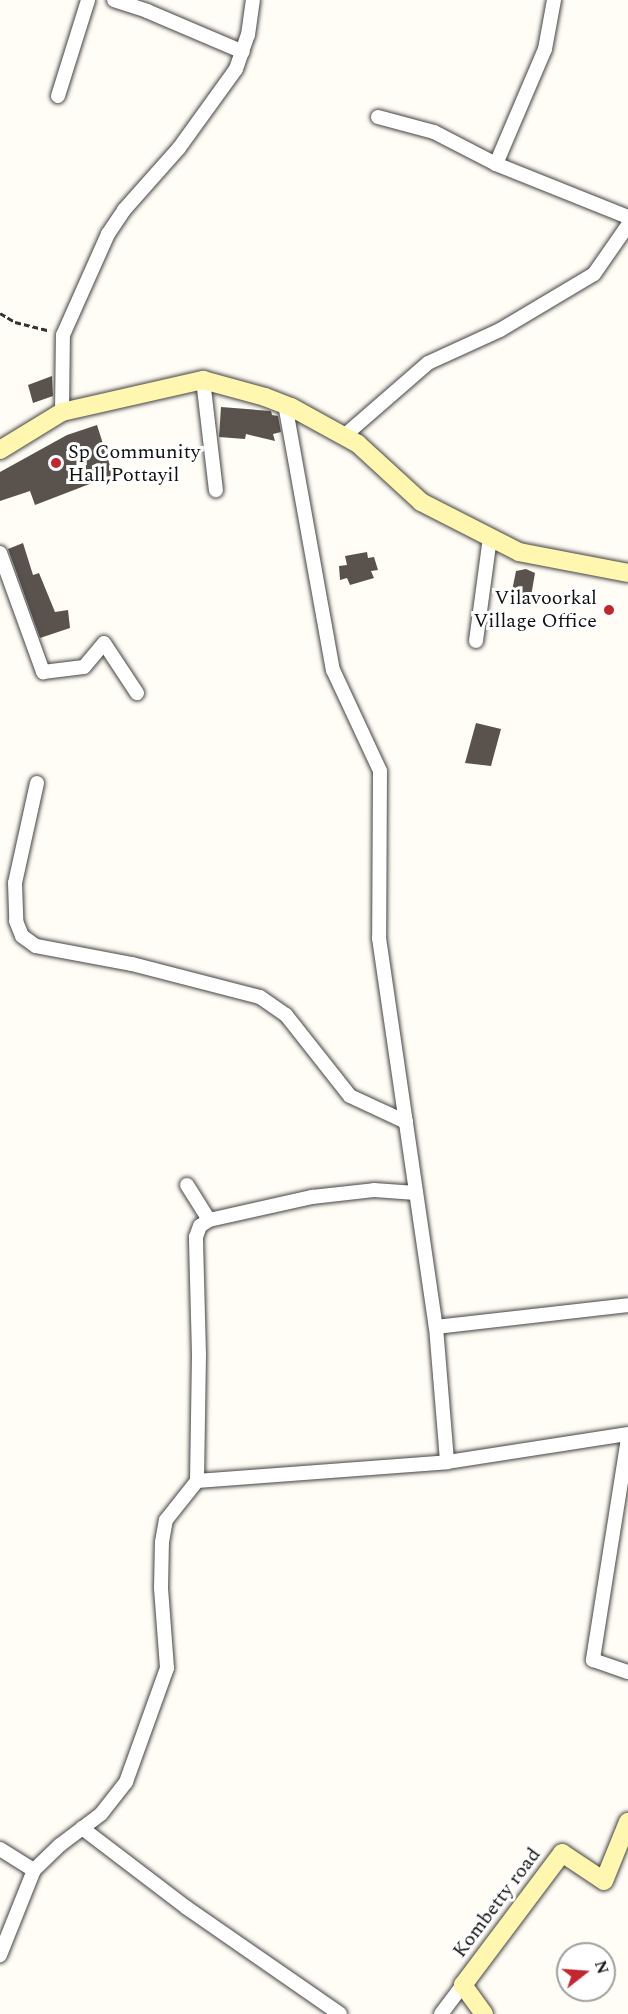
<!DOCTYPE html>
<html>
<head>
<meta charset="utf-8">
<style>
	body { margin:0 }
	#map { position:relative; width:628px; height:2014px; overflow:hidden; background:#fffdf5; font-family:Spectral,serif }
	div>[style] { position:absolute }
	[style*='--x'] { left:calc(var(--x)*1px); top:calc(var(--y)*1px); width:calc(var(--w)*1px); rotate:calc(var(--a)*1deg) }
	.building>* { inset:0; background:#5a524d }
	.path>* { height:3px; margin-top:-1.5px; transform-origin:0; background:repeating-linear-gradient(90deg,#333 0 6px,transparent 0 9px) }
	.roads { filter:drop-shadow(0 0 2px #444) drop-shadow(0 0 2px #444) }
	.street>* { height:14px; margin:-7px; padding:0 7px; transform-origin:7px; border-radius:7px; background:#fff }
	.secondary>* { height:18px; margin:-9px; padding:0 9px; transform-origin:9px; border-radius:9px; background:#fff6b0 }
	.dots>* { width:16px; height:16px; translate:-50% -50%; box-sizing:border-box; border:3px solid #fff; border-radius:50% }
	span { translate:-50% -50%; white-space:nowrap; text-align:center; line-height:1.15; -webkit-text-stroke:6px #fff; paint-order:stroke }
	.poi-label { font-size:20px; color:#111 }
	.left { translate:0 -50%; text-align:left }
	.right { translate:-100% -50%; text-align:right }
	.street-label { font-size:20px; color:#111 }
	.north { position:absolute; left:556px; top:1942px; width:60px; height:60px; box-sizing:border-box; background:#fff; border:2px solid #a0a0a0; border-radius:50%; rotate:73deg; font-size:16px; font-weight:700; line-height:24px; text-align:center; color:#111 }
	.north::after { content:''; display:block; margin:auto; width:21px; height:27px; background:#c4262e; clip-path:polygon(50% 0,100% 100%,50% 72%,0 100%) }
</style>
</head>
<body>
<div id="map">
	<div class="building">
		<div style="clip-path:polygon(52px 376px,53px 396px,33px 403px,28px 385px)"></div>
		<div style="clip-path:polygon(221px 407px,271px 411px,272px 415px,278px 416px,281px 432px,273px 434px,275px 441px,246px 434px,245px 439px,219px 437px)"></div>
		<div style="clip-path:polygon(97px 425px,113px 475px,35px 505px,30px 491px,0 501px,0 472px,67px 435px)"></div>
		<div style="clip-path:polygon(23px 543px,33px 575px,39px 573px,55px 612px,68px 610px,70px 628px,40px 638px,8px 549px)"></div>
		<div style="clip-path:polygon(367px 552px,368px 558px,374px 557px,378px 570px,371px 571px,374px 578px,350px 585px,347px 578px,340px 580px,339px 566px,347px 565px,345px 556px)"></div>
		<div style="clip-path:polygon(526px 569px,535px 573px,530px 602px,510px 601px,516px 571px)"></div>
		<div style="clip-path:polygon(476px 723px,501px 729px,491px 766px,465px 763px)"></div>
	</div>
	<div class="path">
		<div style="--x:0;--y:313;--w:17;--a:31"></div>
		<div style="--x:15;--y:322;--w:36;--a:14"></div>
	</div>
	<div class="roads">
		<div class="street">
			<div style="--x:114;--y:0;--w:35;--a:18"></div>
			<div style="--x:147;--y:11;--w:104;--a:23.1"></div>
			<div style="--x:554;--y:0;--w:50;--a:100.4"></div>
			<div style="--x:545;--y:49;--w:125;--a:113.1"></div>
			<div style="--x:496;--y:164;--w:142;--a:21.9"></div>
			<div style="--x:58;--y:96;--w:101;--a:-72.6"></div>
			<div style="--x:378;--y:117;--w:58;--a:15"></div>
			<div style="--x:434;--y:132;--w:70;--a:27.3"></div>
			<div style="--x:203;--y:380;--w:111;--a:83.3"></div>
			<div style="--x:285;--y:404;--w:270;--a:79.8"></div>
			<div style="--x:333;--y:670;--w:111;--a:65"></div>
			<div style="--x:380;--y:771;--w:167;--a:90.3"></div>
			<div style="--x:379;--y:938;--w:393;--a:81.7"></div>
			<div style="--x:436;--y:1327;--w:135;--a:85.3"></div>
			<div style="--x:447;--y:1462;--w:183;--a:-8.8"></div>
			<div style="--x:62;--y:412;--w:77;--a:-89.3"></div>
			<div style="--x:63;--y:335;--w:111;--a:-66"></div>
			<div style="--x:108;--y:234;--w:29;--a:-56"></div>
			<div style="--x:124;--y:210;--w:83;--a:-48.4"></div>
			<div style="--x:179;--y:148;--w:97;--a:-54.2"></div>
			<div style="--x:236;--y:69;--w:36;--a:-71"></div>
			<div style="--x:248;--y:35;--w:35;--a:-82"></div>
			<div style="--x:344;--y:436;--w:111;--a:-41"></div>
			<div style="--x:428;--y:363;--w:79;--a:-24.6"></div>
			<div style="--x:500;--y:330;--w:109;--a:-30.8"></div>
			<div style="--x:594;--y:274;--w:60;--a:-55.2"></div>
			<div style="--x:0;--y:553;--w:127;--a:70.1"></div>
			<div style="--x:43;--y:672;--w:41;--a:-7"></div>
			<div style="--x:84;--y:667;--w:31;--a:-50"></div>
			<div style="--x:104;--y:643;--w:60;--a:56.6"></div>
			<div style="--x:476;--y:641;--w:105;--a:-82.3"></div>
			<div style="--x:37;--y:783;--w:102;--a:102.4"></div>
			<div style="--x:15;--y:883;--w:38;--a:88"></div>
			<div style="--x:16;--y:921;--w:16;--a:68"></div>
			<div style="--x:22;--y:936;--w:17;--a:36"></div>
			<div style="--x:36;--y:946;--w:98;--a:10.6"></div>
			<div style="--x:132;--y:964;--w:132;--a:14.5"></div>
			<div style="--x:260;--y:997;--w:32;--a:35"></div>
			<div style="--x:286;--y:1015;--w:103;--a:51.7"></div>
			<div style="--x:350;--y:1096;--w:62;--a:24.9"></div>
			<div style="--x:187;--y:1185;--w:41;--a:57.8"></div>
			<div style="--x:436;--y:1327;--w:193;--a:-6.5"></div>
			<div style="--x:628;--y:1438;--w:225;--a:99"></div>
			<div style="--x:593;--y:1660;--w:37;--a:19"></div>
			<div style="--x:197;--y:1481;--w:251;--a:-4.3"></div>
			<div style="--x:82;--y:1828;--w:132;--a:37.3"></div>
			<div style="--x:187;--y:1908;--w:186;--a:34.7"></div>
			<div style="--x:0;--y:1849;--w:40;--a:32"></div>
			<div style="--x:34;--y:1870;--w:92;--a:111.8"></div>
			<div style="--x:34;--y:1870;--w:36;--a:-44"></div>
			<div style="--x:60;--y:1845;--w:51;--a:-37.1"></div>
			<div style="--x:101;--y:1814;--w:41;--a:-52"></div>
			<div style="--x:126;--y:1782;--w:121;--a:-70.2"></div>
			<div style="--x:167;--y:1668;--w:80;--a:-94.3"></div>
			<div style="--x:161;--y:1588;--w:46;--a:-88.8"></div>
			<div style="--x:162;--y:1542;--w:22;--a:-80"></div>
			<div style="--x:166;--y:1520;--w:50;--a:-51.5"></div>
			<div style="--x:197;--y:1481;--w:126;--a:-89.1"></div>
			<div style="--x:199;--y:1355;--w:118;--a:-91.5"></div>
			<div style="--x:196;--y:1237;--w:12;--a:-70"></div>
			<div style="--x:200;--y:1226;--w:11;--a:-34"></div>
			<div style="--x:209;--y:1220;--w:106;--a:-12.6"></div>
			<div style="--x:312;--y:1197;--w:62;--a:-6.4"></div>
			<div style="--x:374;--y:1190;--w:42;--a:4.1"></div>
			<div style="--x:441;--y:2014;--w:36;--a:-53"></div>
		</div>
		<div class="secondary">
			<div style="--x:0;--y:450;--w:73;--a:-31.5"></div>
			<div style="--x:62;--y:412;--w:145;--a:-12.8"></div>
			<div style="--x:203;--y:380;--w:64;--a:15.3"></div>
			<div style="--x:265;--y:397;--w:28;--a:21"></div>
			<div style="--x:291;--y:407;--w:77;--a:28.9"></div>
			<div style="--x:358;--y:444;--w:86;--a:42.6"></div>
			<div style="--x:421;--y:502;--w:110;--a:27"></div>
			<div style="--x:519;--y:552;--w:111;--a:10.9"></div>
			<div style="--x:484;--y:2014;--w:36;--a:-126"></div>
			<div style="--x:463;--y:1985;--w:165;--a:-53.1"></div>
			<div style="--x:562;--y:1853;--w:50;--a:33.7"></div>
			<div style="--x:604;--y:1881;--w:64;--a:-67.9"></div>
		</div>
	</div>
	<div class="dots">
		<div style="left:56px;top:463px;background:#c4262e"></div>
		<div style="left:609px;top:610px;background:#c4262e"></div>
	</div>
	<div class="poi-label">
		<span class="left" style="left:68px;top:464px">Sp Community<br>Hall,Pottayil</span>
		<span class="right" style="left:597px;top:610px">Vilavoorkal<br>Village Office</span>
	</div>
	<div class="street-label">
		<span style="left:497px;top:1903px;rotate:-53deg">Kombetty road</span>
	</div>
	<div class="north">N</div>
</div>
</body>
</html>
